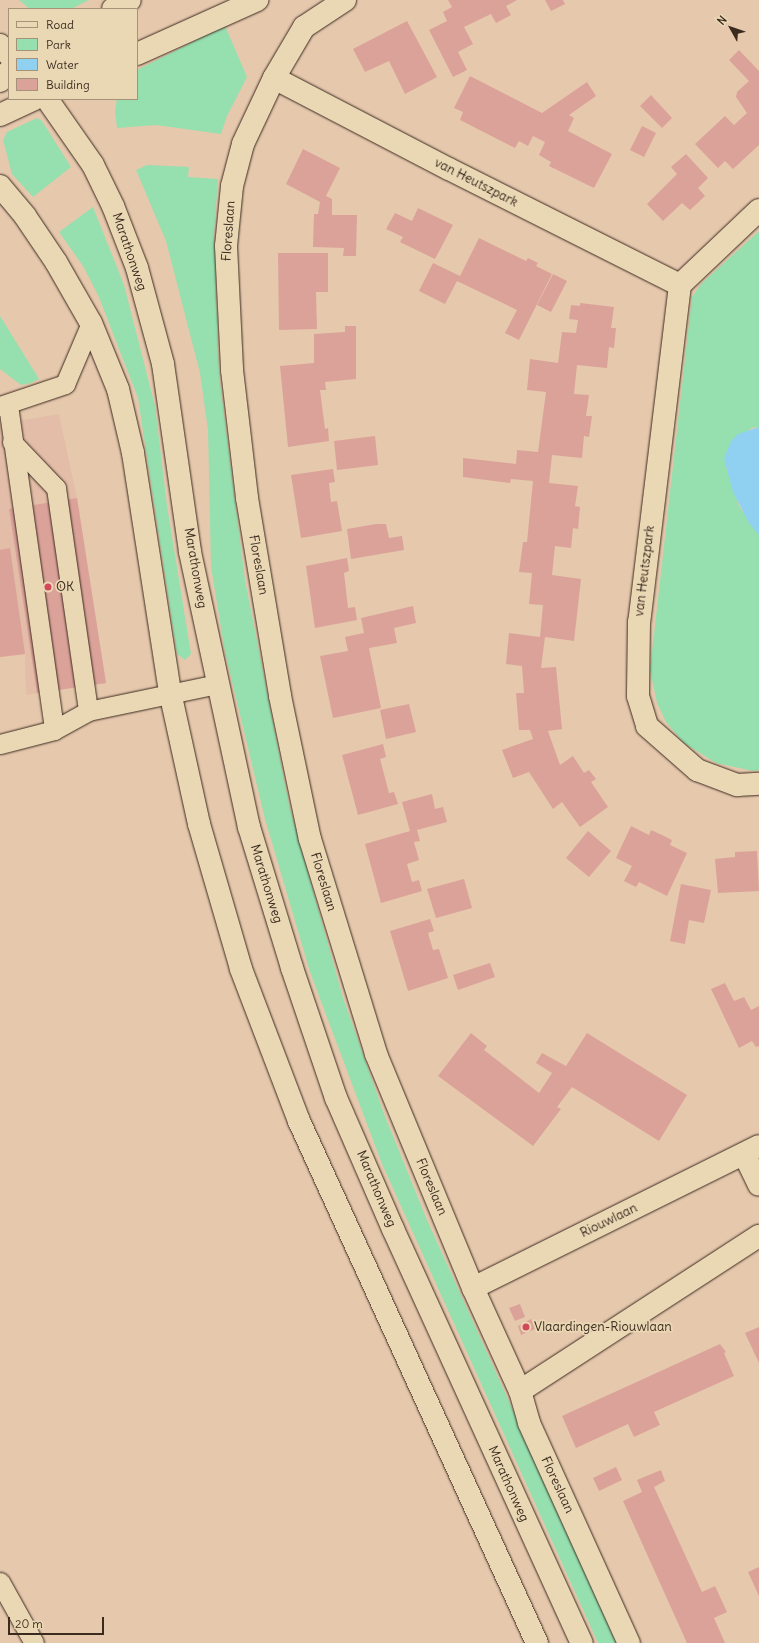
<!DOCTYPE html>
<html>
<head>
<meta charset="utf-8">
<style>
	body { margin:0 }
	#map { position:relative; width:759px; height:1643px; overflow:hidden; background:#e6c8ad; font-family:Delius,sans-serif }
	div>[style] { position:absolute }
	[style*='--x'] { left:calc(var(--x)*1px); top:calc(var(--y)*1px); width:calc(var(--w)*1px); rotate:calc(var(--a)*1deg) }
	.built>* { inset:0; background:#e3bda7 }
	.green>* { inset:0; background:#96dfaf }
	.water>* { inset:0; background:#90d1f2 }
	.building>* { inset:0; background:#dba299 }
	.roads { filter:drop-shadow(0 0 1px #3b2a1e) drop-shadow(0 0 1px #3b2a1e) }
	.service>* { height:19px; margin:-9.5px; padding:0 9.5px; transform-origin:9.5px; border-radius:9.5px; background:#ead8b5 }
	.minor>* { height:22px; margin:-11px; padding:0 11px; transform-origin:11px; border-radius:11px; background:#ead8b5 }
	.secondary>* { height:22px; margin:-11px; padding:0 11px; transform-origin:11px; border-radius:11px; background:#ead8b5 }
	.dots>* { width:11px; height:11px; translate:-50% -50%; box-sizing:border-box; border:2px solid #ead8b5; border-radius:50% }
	span { translate:-50% -50%; white-space:nowrap; text-align:center; line-height:1.15; -webkit-text-stroke:3.5px #ead8b5; paint-order:stroke }
	.street-label { font-size:13px; color:#3b2a1e }
	.poi-label { font-size:13px; color:#3b2a1e }
	.left { translate:0 -50%; text-align:left }
	.legend { position:absolute; left:8px; top:8px; width:130px; height:92px; box-sizing:border-box; background:#ead8b5; border:1px solid #a49279; margin:0; padding:5px 7px; list-style:none; font-size:12px; color:#3b2a1e }
	.legend li { display:flex; align-items:center; gap:8px; height:20px }
	.legend b { width:20px; border:1px solid #a49279 }
	.north { position:absolute; left:711px; top:8px; width:40px; height:40px; -webkit-text-stroke:3px #ead8b5; paint-order:stroke; rotate:310deg; font-size:11px; font-weight:700; line-height:16px; text-align:center; color:#3b2a1e }
	.north::after { content:''; display:block; margin:auto; width:14px; height:18px; background:#3b2a1e; clip-path:polygon(50% 0,100% 100%,50% 72%,0 100%) }
	.scale { position:absolute; left:8px; top:1617px; width:96px; height:18px; box-sizing:border-box; border:2px solid #3b2a1e; border-top:0; padding-left:5px; font-size:12px; line-height:14px; white-space:nowrap; color:#3b2a1e; -webkit-text-stroke:3px #ead8b5; paint-order:stroke }
</style>
</head>
<body>
<div id="map">
	<div class="built">
		<div style="clip-path:polygon(59px 414px,77px 498px,106px 683px,26px 695px,25px 654px,0 657px,0 424px)"></div>
	</div>
	<div class="green">
		<div style="clip-path:polygon(19px 0,89px 0,71px 9px,30px 9px)"></div>
		<div style="clip-path:polygon(225px 26px,247px 77px,227px 116px,221px 134px,156px 125px,117px 128px,115px 111px,117px 99px,137px 99px,137px 70px)"></div>
		<div style="clip-path:polygon(37px 118px,42px 121px,71px 167px,33px 197px,12px 174px,3px 140px,7px 132px)"></div>
		<div style="clip-path:polygon(147px 165px,189px 167px,188px 177px,218px 179px,214px 233px,219px 375px,245px 580px,289px 805px,343px 998px,384px 1114px,427px 1220px,618px 1643px,598px 1643px,382px 1164px,310px 972px,265px 819px,225px 652px,211px 567px,208px 430px,200px 373px,166px 241px,136px 170px)"></div>
		<div style="clip-path:polygon(93px 207px,124px 285px,155px 406px,167px 506px,191px 654px,185px 660px,177px 654px,138px 398px,98px 295px,83px 266px,59px 232px)"></div>
		<div style="clip-path:polygon(759px 231px,759px 427px,751px 428px,726px 467px,739px 506px,759px 535px,759px 770px,753px 771px,716px 763px,684px 743px,666px 722px,657px 703px,650px 670px,692px 297px,701px 284px)"></div>
		<div style="clip-path:polygon(0 316px,39px 379px,31px 383px,21px 385px,0 369px)"></div>
	</div>
	<div class="water">
		<div style="clip-path:polygon(759px 427px,759px 535px,749px 523px,733px 492px,724px 459px,731px 441px,738px 434px)"></div>
	</div>
	<div class="building">
		<div style="clip-path:polygon(448px 0,517px 0,506px 6px,511px 15px,496px 23px,491px 14px,464px 27px,473px 44px,458px 52px,467px 70px,453px 77px,429px 30px,447px 21px,443px 12px,452px 7px)"></div>
		<div style="clip-path:polygon(545px 0,563px 0,565px 4px,551px 11px)"></div>
		<div style="clip-path:polygon(407px 21px,437px 77px,405px 94px,389px 61px,365px 72px,353px 49px)"></div>
		<div style="clip-path:polygon(739px 50px,759px 71px,759px 145px,733px 169px,725px 161px,718px 168px,695px 144px,725px 116px,734px 125px,747px 113px,736px 97px,737px 92px,749px 81px,729px 60px)"></div>
		<div style="clip-path:polygon(470px 76px,542px 113px,587px 82px,596px 96px,569px 115px,574px 118px,568px 131px,612px 154px,594px 188px,549px 166px,551px 162px,539px 155px,545px 142px,533px 136px,528px 146px,519px 141px,515px 148px,460px 120px,463px 112px,454px 108px)"></div>
		<div style="clip-path:polygon(651px 95px,672px 118px,662px 128px,640px 106px)"></div>
		<div style="clip-path:polygon(642px 126px,656px 133px,644px 157px,630px 150px)"></div>
		<div style="clip-path:polygon(303px 149px,340px 168px,326px 196px,332px 199px,332px 215px,357px 215px,356px 256px,343px 256px,344px 248px,313px 247px,314px 214px,318px 214px,320px 202px,286px 184px)"></div>
		<div style="clip-path:polygon(686px 154px,708px 178px,698px 188px,705px 196px,690px 210px,682px 203px,663px 221px,647px 204px,677px 174px,671px 167px)"></div>
		<div style="clip-path:polygon(418px 208px,453px 225px,435px 259px,400px 242px,403px 237px,386px 229px,395px 213px,412px 221px)"></div>
		<div style="clip-path:polygon(479px 238px,526px 261px,528px 258px,538px 263px,536px 266px,552px 274px,519px 340px,505px 333px,517px 310px,457px 281px,445px 304px,419px 291px,433px 263px,460px 276px)"></div>
		<div style="clip-path:polygon(278px 253px,328px 253px,328px 292px,316px 292px,317px 329px,279px 330px)"></div>
		<div style="clip-path:polygon(553px 274px,567px 281px,551px 312px,537px 305px)"></div>
		<div style="clip-path:polygon(580px 303px,614px 307px,611px 328px,616px 328px,614px 348px,609px 347px,607px 368px,577px 365px,574px 394px,589px 395px,586px 416px,592px 416px,589px 437px,584px 436px,582px 458px,552px 455px,549px 483px,578px 486px,575px 506px,580px 507px,578px 529px,573px 528px,571px 548px,555px 546px,552px 575px,581px 579px,574px 641px,545px 637px,541px 668px,556px 667px,562px 729px,548px 731px,560px 765px,573px 756px,584px 773px,589px 770px,596px 779px,591px 782px,608px 807px,580px 827px,562px 802px,553px 809px,529px 772px,513px 778px,502px 750px,533px 739px,530px 730px,519px 730px,516px 693px,524px 693px,522px 666px,506px 664px,509px 633px,540px 637px,543px 605px,529px 604px,532px 573px,519px 572px,523px 542px,527px 542px,533px 481px,511px 479px,510px 483px,463px 477px,463px 458px,516px 464px,517px 450px,538px 452px,546px 392px,527px 390px,530px 359px,558px 363px,562px 332px,576px 333px,578px 320px,569px 319px,571px 305px,580px 306px)"></div>
		<div style="clip-path:polygon(345px 326px,356px 326px,356px 379px,325px 382px,326px 390px,320px 390px,325px 429px,328px 428px,329px 441px,288px 447px,280px 366px,314px 363px,314px 334px,345px 332px)"></div>
		<div style="clip-path:polygon(375px 436px,378px 465px,337px 470px,334px 441px)"></div>
		<div style="clip-path:polygon(333px 469px,335px 482px,329px 483px,331px 502px,337px 501px,342px 531px,301px 538px,291px 475px)"></div>
		<div style="clip-path:polygon(77px 498px,106px 683px,37px 693px,9px 509px)"></div>
		<div style="clip-path:polygon(376px 524px,386px 524px,389px 538px,402px 536px,404px 550px,351px 559px,347px 529px)"></div>
		<div style="clip-path:polygon(10px 548px,25px 654px,0 657px,0 550px)"></div>
		<div style="clip-path:polygon(347px 558px,349px 571px,344px 573px,348px 608px,355px 607px,357px 620px,315px 628px,306px 566px)"></div>
		<div style="clip-path:polygon(413px 606px,416px 623px,394px 628px,397px 643px,369px 648px,381px 708px,333px 718px,320px 656px,348px 651px,345px 637px,364px 633px,361px 618px)"></div>
		<div style="clip-path:polygon(409px 704px,416px 732px,386px 739px,380px 710px)"></div>
		<div style="clip-path:polygon(383px 744px,386px 757px,380px 759px,389px 793px,394px 792px,398px 804px,358px 815px,342px 755px)"></div>
		<div style="clip-path:polygon(432px 794px,435px 809px,443px 807px,447px 822px,417px 830px,420px 841px,414px 842px,419px 860px,407px 864px,412px 882px,419px 880px,422px 891px,381px 903px,365px 844px,410px 831px,402px 802px)"></div>
		<div style="clip-path:polygon(631px 826px,649px 835px,651px 830px,662px 835px,672px 840px,670px 845px,687px 853px,667px 896px,639px 882px,636px 887px,624px 881px,632px 866px,616px 858px)"></div>
		<div style="clip-path:polygon(588px 831px,611px 851px,589px 877px,566px 858px)"></div>
		<div style="clip-path:polygon(757px 851px,759px 891px,718px 893px,715px 859px,735px 857px,735px 852px)"></div>
		<div style="clip-path:polygon(464px 879px,472px 908px,436px 918px,427px 889px)"></div>
		<div style="clip-path:polygon(681px 884px,711px 890px,704px 923px,689px 920px,685px 944px,670px 941px)"></div>
		<div style="clip-path:polygon(430px 919px,434px 931px,428px 933px,433px 950px,439px 949px,448px 978px,408px 991px,390px 931px)"></div>
		<div style="clip-path:polygon(490px 963px,495px 977px,458px 990px,453px 975px)"></div>
		<div style="clip-path:polygon(725px 983px,734px 1001px,744px 997px,751px 1010px,759px 1006px,759px 1046px,756px 1047px,752px 1041px,739px 1048px,711px 989px)"></div>
		<div style="clip-path:polygon(471px 1033px,487px 1046px,484px 1050px,539px 1093px,552px 1073px,536px 1063px,542px 1053px,566px 1066px,587px 1033px,687px 1095px,659px 1141px,572px 1087px,557px 1107px,561px 1109px,533px 1146px,438px 1076px)"></div>
		<div style="clip-path:polygon(520px 1304px,525px 1317px,515px 1321px,509px 1308px)"></div>
		<div style="clip-path:polygon(531px 1319px,535px 1329px,521px 1335px,518px 1326px)"></div>
		<div style="clip-path:polygon(759px 1327px,759px 1363px,745px 1333px)"></div>
		<div style="clip-path:polygon(720px 1344px,726px 1352px,724px 1353px,734px 1376px,654px 1412px,660px 1425px,634px 1437px,628px 1424px,576px 1448px,562px 1416px)"></div>
		<div style="clip-path:polygon(616px 1467px,622px 1480px,599px 1491px,593px 1478px)"></div>
		<div style="clip-path:polygon(661px 1470px,665px 1481px,654px 1487px,702px 1592px,715px 1586px,727px 1612px,714px 1618px,725px 1643px,687px 1643px,623px 1501px,642px 1492px,637px 1480px)"></div>
		<div style="clip-path:polygon(759px 1567px,759px 1596px,748px 1572px)"></div>
	</div>
	<div class="roads">
		<div class="service">
			<div style="--x:8;--y:405;--w:328;--a:81.9"></div>
			<div style="--x:0;--y:406;--w:69;--a:-18.7"></div>
			<div style="--x:65;--y:384;--w:66;--a:-66.9"></div>
			<div style="--x:12;--y:442;--w:64;--a:46.3"></div>
			<div style="--x:56;--y:488;--w:225;--a:81.8"></div>
			<div style="--x:0;--y:744;--w:56;--a:-14.5"></div>
			<div style="--x:54;--y:730;--w:39;--a:-29"></div>
			<div style="--x:88;--y:711;--w:132;--a:-11.8"></div>
			<div style="--x:0;--y:1582;--w:70;--a:60.9"></div>
		</div>
		<div class="minor">
			<div style="--x:345;--y:0;--w:49;--a:146.6"></div>
			<div style="--x:304;--y:27;--w:59;--a:120.5"></div>
			<div style="--x:274;--y:78;--w:73;--a:115.2"></div>
			<div style="--x:243;--y:144;--w:43;--a:104.7"></div>
			<div style="--x:232;--y:186;--w:60;--a:95.7"></div>
			<div style="--x:226;--y:246;--w:124;--a:87.2"></div>
			<div style="--x:232;--y:370;--w:129;--a:83.3"></div>
			<div style="--x:247;--y:498;--w:201;--a:80.5"></div>
			<div style="--x:280;--y:696;--w:146;--a:78.2"></div>
			<div style="--x:310;--y:839;--w:225;--a:72.9"></div>
			<div style="--x:376;--y:1054;--w:253;--a:67.5"></div>
			<div style="--x:473;--y:1288;--w:113;--a:65.5"></div>
			<div style="--x:520;--y:1391;--w:33;--a:74"></div>
			<div style="--x:529;--y:1423;--w:242;--a:65.6"></div>
			<div style="--x:274;--y:78;--w:197;--a:27.5"></div>
			<div style="--x:449;--y:169;--w:258;--a:26.7"></div>
			<div style="--x:759;--y:210;--w:109;--a:136.5"></div>
			<div style="--x:680;--y:285;--w:339;--a:96.9"></div>
			<div style="--x:639;--y:622;--w:74;--a:90.8"></div>
			<div style="--x:638;--y:696;--w:31;--a:73"></div>
			<div style="--x:647;--y:726;--w:67;--a:41.3"></div>
			<div style="--x:697;--y:770;--w:43;--a:20.6"></div>
			<div style="--x:737;--y:785;--w:22;--a:-3"></div>
			<div style="--x:744;--y:1154;--w:34;--a:64"></div>
			<div style="--x:473;--y:1288;--w:319;--a:-26.4"></div>
			<div style="--x:520;--y:1391;--w:285;--a:-33"></div>
		</div>
		<div class="secondary">
			<div style="--x:113;--y:9;--w:19;--a:-28"></div>
			<div style="--x:0;--y:45;--w:13;--a:48"></div>
			<div style="--x:137;--y:54;--w:132;--a:-24.2"></div>
			<div style="--x:0;--y:81;--w:13;--a:-48"></div>
			<div style="--x:47;--y:99;--w:80;--a:55.1"></div>
			<div style="--x:93;--y:165;--w:46;--a:64"></div>
			<div style="--x:113;--y:206;--w:66;--a:68.8"></div>
			<div style="--x:137;--y:268;--w:99;--a:74.8"></div>
			<div style="--x:163;--y:364;--w:190;--a:81.8"></div>
			<div style="--x:190;--y:552;--w:281;--a:77.9"></div>
			<div style="--x:249;--y:827;--w:147;--a:73"></div>
			<div style="--x:292;--y:968;--w:137;--a:71.3"></div>
			<div style="--x:336;--y:1098;--w:143;--a:66.5"></div>
			<div style="--x:393;--y:1229;--w:455;--a:65.5"></div>
			<div style="--x:0;--y:115;--w:38;--a:-25"></div>
			<div style="--x:0;--y:186;--w:39;--a:50"></div>
			<div style="--x:25;--y:216;--w:55;--a:56"></div>
			<div style="--x:56;--y:262;--w:70;--a:60.2"></div>
			<div style="--x:91;--y:323;--w:71;--a:67.8"></div>
			<div style="--x:118;--y:389;--w:66;--a:76.8"></div>
			<div style="--x:133;--y:453;--w:242;--a:81.2"></div>
			<div style="--x:170;--y:692;--w:135;--a:77.6"></div>
			<div style="--x:199;--y:824;--w:151;--a:73.8"></div>
			<div style="--x:241;--y:969;--w:163;--a:69.1"></div>
			<div style="--x:299;--y:1121;--w:574;--a:65.49"></div>
		</div>
	</div>
	<div class="dots">
		<div style="left:48px;top:587px;background:#d1495b"></div>
		<div style="left:526px;top:1327px;background:#d1495b"></div>
	</div>
	<div class="street-label">
		<span style="left:476px;top:183px;rotate:27deg">van Heutszpark</span>
		<span style="left:229px;top:231px;rotate:-86deg">Floreslaan</span>
		<span style="left:129px;top:252px;rotate:71deg">Marathonweg</span>
		<span style="left:258px;top:565px;rotate:80deg">Floreslaan</span>
		<span style="left:195px;top:568px;rotate:80deg">Marathonweg</span>
		<span style="left:645px;top:571px;rotate:-83deg">van Heutszpark</span>
		<span style="left:323px;top:882px;rotate:73deg">Floreslaan</span>
		<span style="left:266px;top:884px;rotate:73deg">Marathonweg</span>
		<span style="left:431px;top:1187px;rotate:67deg">Floreslaan</span>
		<span style="left:376px;top:1189px;rotate:67deg">Marathonweg</span>
		<span style="left:609px;top:1221px;rotate:-26deg">Riouwlaan</span>
		<span style="left:508px;top:1484px;rotate:66deg">Marathonweg</span>
		<span style="left:557px;top:1485px;rotate:65deg">Floreslaan</span>
	</div>
	<div class="poi-label">
		<span class="left" style="left:56px;top:587px">OK</span>
		<span class="left" style="left:534px;top:1327px">Vlaardingen-Riouwlaan</span>
	</div>
	<ul class="legend">
	<li><b style="height:5px;background:#ead8b5"></b>Road</li>
	<li><b style="height:11px;background:#96dfaf"></b>Park</li>
	<li><b style="height:11px;background:#90d1f2"></b>Water</li>
	<li><b style="height:11px;background:#dba299"></b>Building</li>
	</ul>
	<div class="north">N</div>
	<div class="scale">20 m</div>
</div>
</body>
</html>
